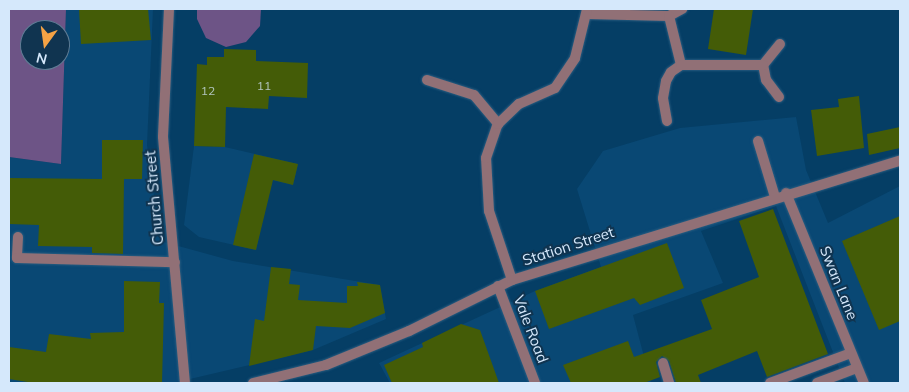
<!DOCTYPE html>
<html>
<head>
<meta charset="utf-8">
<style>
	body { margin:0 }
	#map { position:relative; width:909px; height:392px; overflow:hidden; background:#053e65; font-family:Mulish,sans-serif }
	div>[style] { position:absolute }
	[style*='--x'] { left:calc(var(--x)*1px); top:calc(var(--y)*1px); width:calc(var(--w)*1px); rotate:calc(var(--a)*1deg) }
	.built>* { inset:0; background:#094874 }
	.green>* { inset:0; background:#6d5486 }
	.building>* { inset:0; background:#445c07 }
	.roads { filter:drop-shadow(0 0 1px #2a5d80) drop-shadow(0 0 1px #2a5d80) }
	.service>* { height:10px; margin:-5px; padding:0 5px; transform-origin:5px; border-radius:5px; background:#917076 }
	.minor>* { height:10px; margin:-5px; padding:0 5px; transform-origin:5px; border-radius:5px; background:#917076 }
	.tertiary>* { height:10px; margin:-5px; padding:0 5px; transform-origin:5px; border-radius:5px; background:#917076 }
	span { translate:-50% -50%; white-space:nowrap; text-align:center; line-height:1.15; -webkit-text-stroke:4px #103450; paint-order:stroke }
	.number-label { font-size:12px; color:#b1c5be }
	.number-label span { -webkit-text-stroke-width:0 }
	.street-label { font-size:15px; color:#d5e8fb }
	.frame { position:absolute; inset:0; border:10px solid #d5e8fb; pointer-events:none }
	.north { position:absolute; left:20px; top:20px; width:50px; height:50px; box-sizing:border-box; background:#103450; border:1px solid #5f7c94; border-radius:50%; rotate:194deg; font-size:14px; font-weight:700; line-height:20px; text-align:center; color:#d5e8fb }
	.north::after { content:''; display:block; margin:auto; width:18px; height:22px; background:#f5a345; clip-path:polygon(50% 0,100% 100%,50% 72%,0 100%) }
</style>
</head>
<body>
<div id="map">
	<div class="built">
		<div style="clip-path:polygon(66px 9px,153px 9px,147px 145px,160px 241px,233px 261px,380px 285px,386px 319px,313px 350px,173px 383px,9px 383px,9px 157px,61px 164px)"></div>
		<div style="clip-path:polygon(796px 117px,806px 170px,828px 223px,900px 186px,900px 383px,845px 383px,776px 206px,701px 231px,723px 283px,633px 315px,651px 383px,390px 383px,379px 363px,535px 291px,601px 267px,577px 189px,603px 151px,680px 128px)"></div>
		<div style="clip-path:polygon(194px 146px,225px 147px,298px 164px,293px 185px,272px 180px,256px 250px,199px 237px,184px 225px)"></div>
	</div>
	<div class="green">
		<div style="clip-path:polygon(evenodd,9px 9px,66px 9px,61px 164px,9px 157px,9px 9px,30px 30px,60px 30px,60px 60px,30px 60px,30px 30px)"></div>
		<div style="clip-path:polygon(197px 9px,261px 9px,260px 26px,246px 42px,226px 47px,206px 38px,197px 19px)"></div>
	</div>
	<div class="building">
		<div style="clip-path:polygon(79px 9px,148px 9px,151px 40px,81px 44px)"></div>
		<div style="clip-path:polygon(714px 9px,753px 9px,746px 55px,708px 49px)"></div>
		<div style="clip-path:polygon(224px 49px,256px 50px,256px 61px,308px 63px,307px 98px,269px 96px,268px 109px,226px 107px,225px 147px,194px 146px,197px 64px,207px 65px,207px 57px,224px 57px)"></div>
		<div style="clip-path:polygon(859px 96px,864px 148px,817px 156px,811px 110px,839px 107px,838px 99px)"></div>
		<div style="clip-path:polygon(900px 127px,900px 148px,869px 155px,867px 134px)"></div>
		<div style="clip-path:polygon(102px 140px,143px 140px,142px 179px,124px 179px,123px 254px,92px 253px,92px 247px,38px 246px,39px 225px,9px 224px,9px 178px,102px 179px)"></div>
		<div style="clip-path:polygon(254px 154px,298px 164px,293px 185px,273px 180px,256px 250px,233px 245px)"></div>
		<div style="clip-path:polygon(773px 209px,828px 354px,767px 377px,757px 351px,698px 375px,701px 383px,676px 383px,669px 361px,662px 356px,656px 362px,660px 377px,644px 383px,571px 383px,563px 365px,628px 341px,634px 357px,712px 329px,701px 300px,759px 277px,739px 221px)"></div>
		<div style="clip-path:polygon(900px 216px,900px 321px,879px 330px,842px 241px)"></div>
		<div style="clip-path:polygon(667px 243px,684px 288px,640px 305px,634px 298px,549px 329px,535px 291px)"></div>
		<div style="clip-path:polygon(271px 267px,291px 269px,289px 284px,300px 285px,298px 300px,347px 303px,347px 286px,358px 286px,357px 282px,380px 285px,385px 313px,350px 328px,316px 326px,313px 350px,249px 366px,255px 319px,264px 321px)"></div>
		<div style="clip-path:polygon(124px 281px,160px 282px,159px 303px,164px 303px,162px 383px,34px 383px,9px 379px,9px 347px,46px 352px,49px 334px,91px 339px,90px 333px,124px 332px)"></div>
		<div style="clip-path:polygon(461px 324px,480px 330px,499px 383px,392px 383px,384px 365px,423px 347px,422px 343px)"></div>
	</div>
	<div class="roads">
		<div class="service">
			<div style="--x:758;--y:141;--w:59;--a:73.1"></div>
			<div style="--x:18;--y:237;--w:21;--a:93"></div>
			<div style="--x:17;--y:258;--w:158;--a:1.5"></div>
			<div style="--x:663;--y:363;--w:21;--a:73"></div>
			<div style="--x:770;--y:383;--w:86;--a:-20.3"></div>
			<div style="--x:817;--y:383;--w:43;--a:-20.6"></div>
		</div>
		<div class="minor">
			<div style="--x:169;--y:9;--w:128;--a:92.7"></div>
			<div style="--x:163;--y:137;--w:247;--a:84.9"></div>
			<div style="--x:587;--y:14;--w:82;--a:1.4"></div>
			<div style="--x:669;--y:16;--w:15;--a:-28"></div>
			<div style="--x:669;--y:16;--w:50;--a:76.2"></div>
			<div style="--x:427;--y:80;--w:49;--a:17.7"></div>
			<div style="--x:474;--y:95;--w:38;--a:50"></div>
			<div style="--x:779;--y:97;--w:21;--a:-127"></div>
			<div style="--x:766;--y:80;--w:15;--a:-101"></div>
			<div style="--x:763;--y:65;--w:27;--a:-51"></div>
			<div style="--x:667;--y:121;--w:23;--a:-100"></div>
			<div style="--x:663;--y:98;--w:17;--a:-80"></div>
			<div style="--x:666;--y:81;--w:10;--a:-61"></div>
			<div style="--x:671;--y:72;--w:12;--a:-35"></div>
			<div style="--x:681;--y:65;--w:82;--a:0"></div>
			<div style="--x:786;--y:193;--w:205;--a:67.7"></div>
			<div style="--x:512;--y:280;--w:73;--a:-108.4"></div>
			<div style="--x:489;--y:211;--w:53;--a:-93.2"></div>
			<div style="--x:486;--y:158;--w:36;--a:-71"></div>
			<div style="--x:498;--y:124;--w:29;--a:-44"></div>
			<div style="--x:519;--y:104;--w:39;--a:-24"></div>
			<div style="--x:555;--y:88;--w:36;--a:-56"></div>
			<div style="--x:575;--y:58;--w:50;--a:-76.2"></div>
			<div style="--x:498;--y:286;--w:104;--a:69.1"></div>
		</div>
		<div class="tertiary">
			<div style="--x:253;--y:383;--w:75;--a:-13.9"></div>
			<div style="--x:326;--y:365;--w:90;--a:-22.3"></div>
			<div style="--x:409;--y:331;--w:115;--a:-26.3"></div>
			<div style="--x:512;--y:280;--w:406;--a:-17.1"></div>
		</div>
	</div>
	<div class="number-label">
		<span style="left:264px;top:86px">11</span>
		<span style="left:208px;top:91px">12</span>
	</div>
	<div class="street-label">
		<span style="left:154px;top:198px;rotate:-95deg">Church Street</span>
		<span style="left:568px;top:246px;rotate:-18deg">Station Street</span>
		<span style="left:839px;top:283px;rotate:68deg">Swan Lane</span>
		<span style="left:531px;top:329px;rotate:69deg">Vale Road</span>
	</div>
	<div class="frame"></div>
	<div class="north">N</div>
</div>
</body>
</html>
